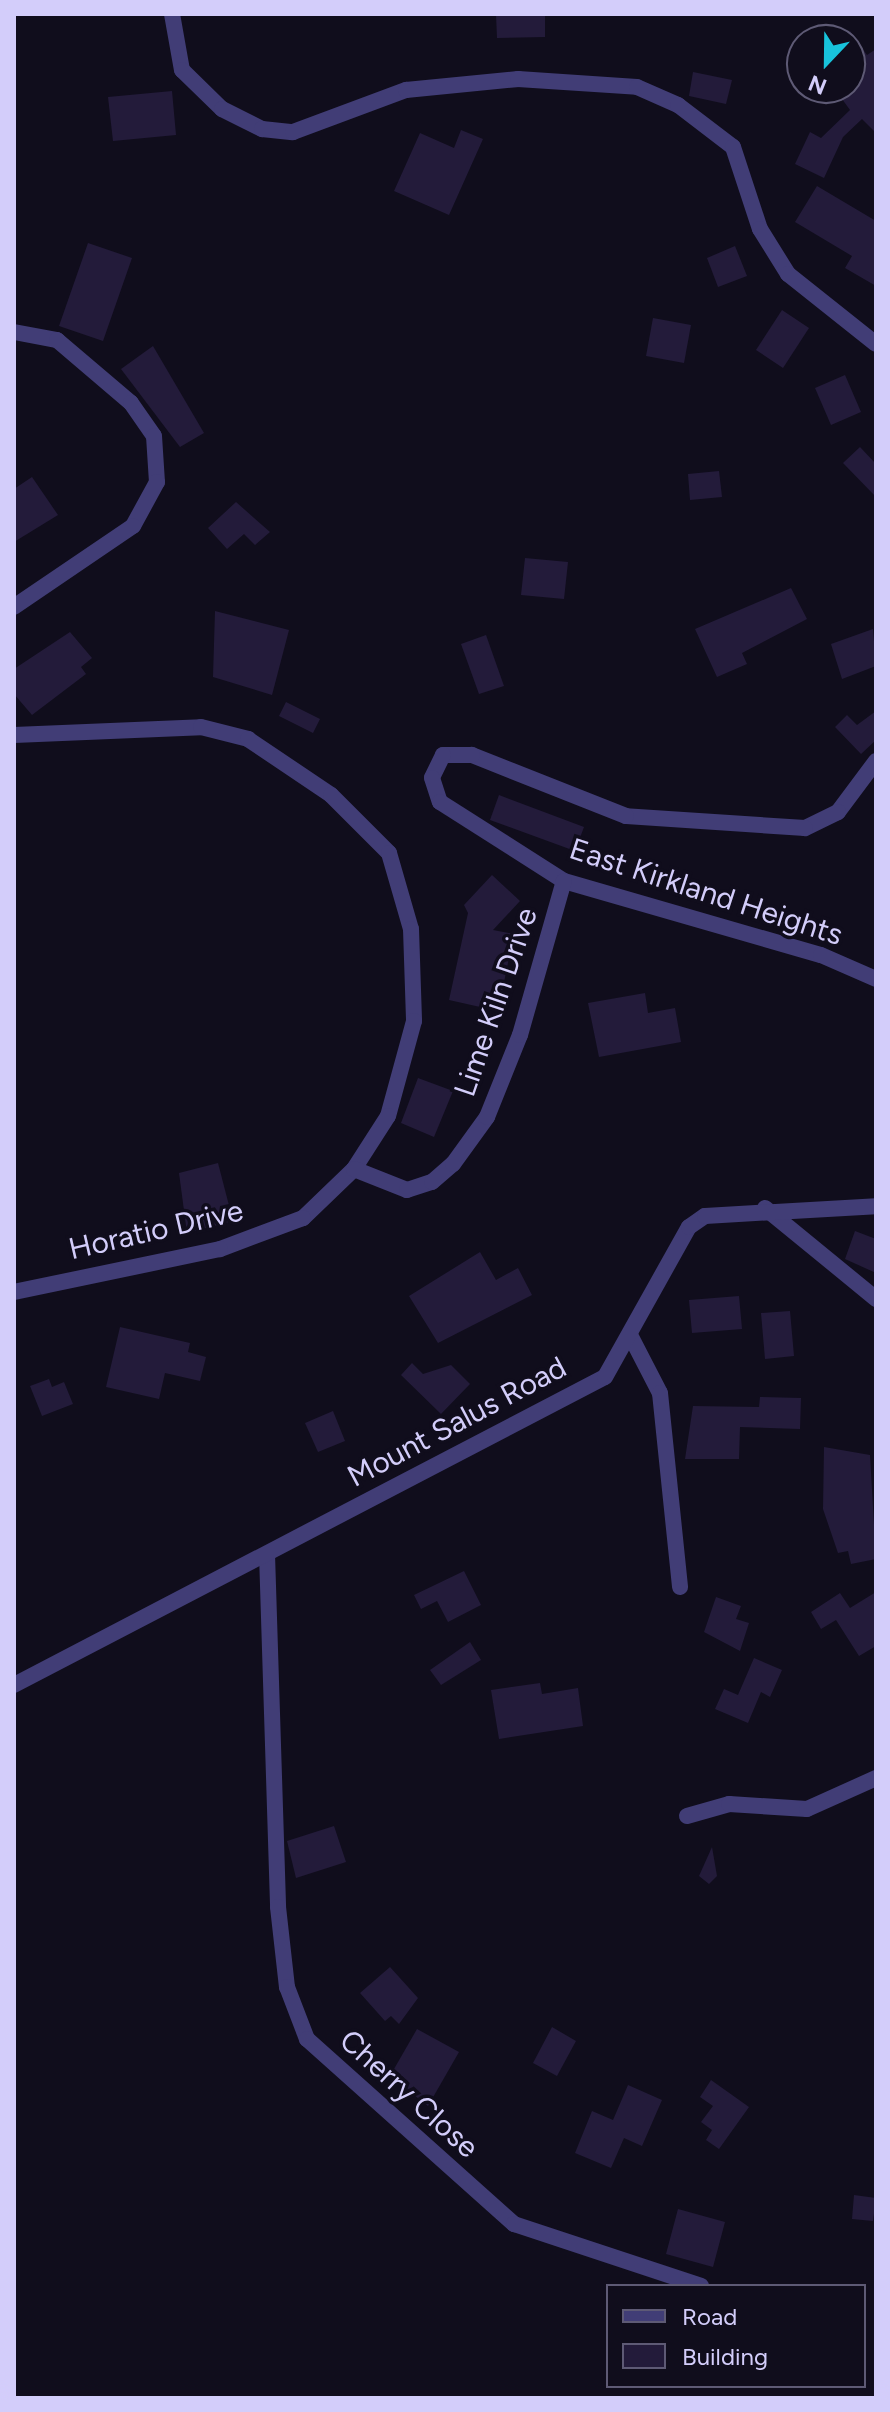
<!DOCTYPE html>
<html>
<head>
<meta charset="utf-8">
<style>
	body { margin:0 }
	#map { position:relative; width:890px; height:2412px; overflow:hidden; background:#100d1c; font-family:Figtree,sans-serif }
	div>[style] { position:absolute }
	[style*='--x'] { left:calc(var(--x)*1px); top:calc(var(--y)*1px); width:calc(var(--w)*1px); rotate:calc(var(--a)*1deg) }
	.building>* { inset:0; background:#231b3a }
	.minor>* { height:16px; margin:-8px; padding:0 8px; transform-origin:8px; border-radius:8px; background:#413d76 }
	span { translate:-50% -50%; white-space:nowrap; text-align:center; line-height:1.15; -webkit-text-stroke:7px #100d1c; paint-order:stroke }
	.street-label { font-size:30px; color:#d3cdfa }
	.frame { position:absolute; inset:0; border:16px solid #d3cdfa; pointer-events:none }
	.legend { position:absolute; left:606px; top:2284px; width:260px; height:104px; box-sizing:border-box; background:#100d1c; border:2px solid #5e5a75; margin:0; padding:10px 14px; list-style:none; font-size:24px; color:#d3cdfa }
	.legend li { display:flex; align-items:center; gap:16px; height:40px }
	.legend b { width:40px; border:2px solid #5e5a75 }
	.north { position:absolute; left:786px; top:24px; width:80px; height:80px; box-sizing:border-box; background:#100d1c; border:2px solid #5e5a75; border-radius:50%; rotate:202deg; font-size:22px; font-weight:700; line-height:32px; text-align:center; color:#d3cdfa }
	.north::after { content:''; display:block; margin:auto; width:28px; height:36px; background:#18c3db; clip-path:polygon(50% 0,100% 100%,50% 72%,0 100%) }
</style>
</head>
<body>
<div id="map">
	<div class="building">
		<div style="clip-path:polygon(496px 14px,545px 14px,545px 37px,497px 38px)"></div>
		<div style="clip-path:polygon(850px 31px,867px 55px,876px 49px,876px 133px,862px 119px,843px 137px,824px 178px,795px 164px,810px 132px,821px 138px,850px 110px,834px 88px,850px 88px)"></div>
		<div style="clip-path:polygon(693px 72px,732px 80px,726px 104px,689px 96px)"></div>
		<div style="clip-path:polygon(172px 91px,176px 135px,113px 141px,108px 97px)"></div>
		<div style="clip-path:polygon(461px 130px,483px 139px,449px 215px,394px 191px,420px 133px,454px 148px)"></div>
		<div style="clip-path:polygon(817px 186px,876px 221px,876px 286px,845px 268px,852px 256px,795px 222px)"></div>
		<div style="clip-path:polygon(88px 243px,132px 258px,103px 341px,59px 326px)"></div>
		<div style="clip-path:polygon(735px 246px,747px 276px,718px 287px,707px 258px)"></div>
		<div style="clip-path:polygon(782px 310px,809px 328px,783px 368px,756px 350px)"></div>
		<div style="clip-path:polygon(653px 318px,691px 325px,684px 363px,646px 356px)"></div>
		<div style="clip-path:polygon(153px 346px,204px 433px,180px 447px,121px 369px)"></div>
		<div style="clip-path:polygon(845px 375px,861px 412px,831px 425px,815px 388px)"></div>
		<div style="clip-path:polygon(860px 447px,876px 464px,876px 497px,843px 463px)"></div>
		<div style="clip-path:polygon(719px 471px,722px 497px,690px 500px,688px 474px)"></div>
		<div style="clip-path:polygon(32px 477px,58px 515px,14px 542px,14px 489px)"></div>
		<div style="clip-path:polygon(236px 502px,270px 532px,255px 545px,244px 534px,227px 549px,208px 528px)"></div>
		<div style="clip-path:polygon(525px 558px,568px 562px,564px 599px,521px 595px)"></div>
		<div style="clip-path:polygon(791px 588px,807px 619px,742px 653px,747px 664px,717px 677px,695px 629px)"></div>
		<div style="clip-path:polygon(215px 611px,289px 630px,272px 695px,213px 677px)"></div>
		<div style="clip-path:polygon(873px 629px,876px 666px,842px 679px,831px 644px)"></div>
		<div style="clip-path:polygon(70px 632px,92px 658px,81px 667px,86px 674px,32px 715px,14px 694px,14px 669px)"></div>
		<div style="clip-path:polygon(486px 635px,504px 686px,479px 694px,461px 644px)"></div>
		<div style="clip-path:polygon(286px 702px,320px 719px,313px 733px,279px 716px)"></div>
		<div style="clip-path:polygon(876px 711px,876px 740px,861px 754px,835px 727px,847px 715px,857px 725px)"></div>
		<div style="clip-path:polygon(499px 795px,584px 827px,575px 851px,490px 820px)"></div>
		<div style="clip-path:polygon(492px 875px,520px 901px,493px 930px,514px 934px,498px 1011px,449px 1000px,468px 913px,464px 905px)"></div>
		<div style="clip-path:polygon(645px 993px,648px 1013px,675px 1008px,681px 1042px,599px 1057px,588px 1003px)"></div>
		<div style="clip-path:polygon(418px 1078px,453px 1091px,434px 1137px,401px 1123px)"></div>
		<div style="clip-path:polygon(218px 1163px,233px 1221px,187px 1233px,179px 1173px)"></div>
		<div style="clip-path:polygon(855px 1231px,876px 1239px,876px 1273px,845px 1259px)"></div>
		<div style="clip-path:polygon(480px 1252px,496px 1280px,518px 1268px,532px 1295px,438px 1343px,409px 1296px)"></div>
		<div style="clip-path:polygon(739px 1296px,742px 1329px,692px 1333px,689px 1300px)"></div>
		<div style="clip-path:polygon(790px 1311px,794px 1356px,765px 1359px,761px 1313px)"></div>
		<div style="clip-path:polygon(120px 1327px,190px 1343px,188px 1352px,206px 1357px,200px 1381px,165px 1373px,159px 1399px,106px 1387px)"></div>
		<div style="clip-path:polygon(412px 1363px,423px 1374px,451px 1365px,470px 1384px,441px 1414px,401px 1375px)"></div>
		<div style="clip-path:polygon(49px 1379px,52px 1387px,64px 1382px,73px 1404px,42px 1416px,30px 1386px)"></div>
		<div style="clip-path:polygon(760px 1397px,801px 1398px,800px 1429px,740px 1427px,739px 1459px,685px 1459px,693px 1406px,759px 1407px)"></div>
		<div style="clip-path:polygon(333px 1411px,345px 1441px,318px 1452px,305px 1423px)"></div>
		<div style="clip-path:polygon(824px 1447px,870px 1455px,876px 1559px,851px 1564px,848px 1551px,838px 1553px,823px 1509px)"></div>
		<div style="clip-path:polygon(464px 1571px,481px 1605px,448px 1622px,437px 1601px,421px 1609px,414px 1595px)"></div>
		<div style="clip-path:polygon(876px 1592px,876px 1646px,859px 1656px,836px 1620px,821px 1629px,811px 1612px,840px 1593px,850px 1608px)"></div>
		<div style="clip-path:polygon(716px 1597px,741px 1606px,736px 1619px,749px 1623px,740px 1651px,704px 1632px)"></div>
		<div style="clip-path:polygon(470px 1642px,481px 1660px,441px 1685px,430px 1670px)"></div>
		<div style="clip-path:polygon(754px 1658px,782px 1670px,770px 1697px,761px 1692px,748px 1723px,715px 1709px,724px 1689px,738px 1695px)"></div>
		<div style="clip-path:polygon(540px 1683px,542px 1694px,578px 1688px,583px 1726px,499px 1739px,491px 1690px)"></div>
		<div style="clip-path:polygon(334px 1826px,346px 1862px,296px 1878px,287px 1841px)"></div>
		<div style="clip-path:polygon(712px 1847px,717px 1876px,709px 1884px,699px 1876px)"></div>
		<div style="clip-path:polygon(390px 1967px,418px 1998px,399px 2024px,391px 2016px,385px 2021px,360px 1993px)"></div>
		<div style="clip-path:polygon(552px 2027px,576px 2041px,557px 2076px,533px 2063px)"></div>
		<div style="clip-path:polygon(417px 2029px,459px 2052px,428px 2106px,390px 2076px)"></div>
		<div style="clip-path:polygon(711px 2080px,749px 2107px,719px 2149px,706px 2140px,712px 2130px,701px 2122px,713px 2106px,700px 2097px)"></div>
		<div style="clip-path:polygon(628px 2085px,662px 2100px,642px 2146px,624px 2138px,611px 2168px,575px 2153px,592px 2111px,613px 2120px)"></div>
		<div style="clip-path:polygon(854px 2195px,876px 2198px,873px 2221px,852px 2219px)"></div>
		<div style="clip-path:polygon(678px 2209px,725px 2222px,713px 2267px,666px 2254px)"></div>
	</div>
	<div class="minor">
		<div style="--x:172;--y:14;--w:57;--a:79.9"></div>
		<div style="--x:182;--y:70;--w:56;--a:44.3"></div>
		<div style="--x:222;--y:109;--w:45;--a:26.6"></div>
		<div style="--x:262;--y:129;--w:31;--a:6"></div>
		<div style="--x:293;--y:132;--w:121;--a:-20.4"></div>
		<div style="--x:406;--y:90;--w:113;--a:-5.6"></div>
		<div style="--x:518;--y:79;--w:119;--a:3.8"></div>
		<div style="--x:637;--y:87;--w:45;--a:23.7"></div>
		<div style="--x:678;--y:105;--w:69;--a:37.4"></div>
		<div style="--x:733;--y:147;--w:86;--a:71.8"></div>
		<div style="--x:760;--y:229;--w:53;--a:58.1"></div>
		<div style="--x:788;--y:274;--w:112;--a:38.5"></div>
		<div style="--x:14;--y:332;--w:44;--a:10.5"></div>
		<div style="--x:57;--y:340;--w:97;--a:40.4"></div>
		<div style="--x:131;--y:403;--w:40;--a:55.1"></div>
		<div style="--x:154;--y:436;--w:46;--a:86.3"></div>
		<div style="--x:157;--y:482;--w:50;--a:118.6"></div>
		<div style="--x:133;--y:526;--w:144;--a:145.8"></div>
		<div style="--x:14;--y:735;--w:187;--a:-2.4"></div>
		<div style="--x:201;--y:727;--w:49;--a:14.3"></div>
		<div style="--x:248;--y:739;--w:100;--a:34"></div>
		<div style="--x:331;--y:795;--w:82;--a:45"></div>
		<div style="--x:389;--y:853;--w:79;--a:73.9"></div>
		<div style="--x:411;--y:929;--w:92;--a:88.1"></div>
		<div style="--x:414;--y:1021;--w:98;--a:105.3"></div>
		<div style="--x:388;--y:1116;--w:63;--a:122.7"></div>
		<div style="--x:354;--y:1169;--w:71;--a:136.1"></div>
		<div style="--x:303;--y:1218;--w:89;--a:159.5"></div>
		<div style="--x:220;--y:1249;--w:210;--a:168.2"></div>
		<div style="--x:876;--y:761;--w:64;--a:126.7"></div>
		<div style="--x:838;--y:812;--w:37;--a:154"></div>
		<div style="--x:805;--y:828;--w:179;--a:-176.2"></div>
		<div style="--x:626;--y:816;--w:166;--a:-158.4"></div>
		<div style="--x:472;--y:755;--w:29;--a:180"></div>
		<div style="--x:443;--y:755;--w:25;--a:116"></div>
		<div style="--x:432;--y:778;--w:25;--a:72"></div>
		<div style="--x:440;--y:802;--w:147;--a:32.5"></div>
		<div style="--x:564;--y:881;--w:267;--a:16.1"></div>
		<div style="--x:821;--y:955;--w:60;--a:23.6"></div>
		<div style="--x:354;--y:1169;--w:57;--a:21.6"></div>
		<div style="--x:407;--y:1190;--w:26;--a:-18"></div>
		<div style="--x:432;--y:1182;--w:28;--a:-41"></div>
		<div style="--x:453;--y:1164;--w:58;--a:-54.1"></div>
		<div style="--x:487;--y:1117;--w:88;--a:-68.1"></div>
		<div style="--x:520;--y:1035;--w:160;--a:-74.1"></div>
		<div style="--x:765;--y:1208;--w:144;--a:39.3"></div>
		<div style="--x:630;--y:1335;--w:65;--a:62.7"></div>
		<div style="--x:660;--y:1393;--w:195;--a:84.1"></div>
		<div style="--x:267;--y:1554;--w:353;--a:88.2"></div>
		<div style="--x:278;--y:1907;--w:81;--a:83.6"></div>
		<div style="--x:287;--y:1987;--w:56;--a:69"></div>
		<div style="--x:307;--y:2039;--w:278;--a:41.8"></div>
		<div style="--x:514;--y:2224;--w:197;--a:18.3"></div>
		<div style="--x:14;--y:1685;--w:666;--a:-27.53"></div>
		<div style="--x:605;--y:1377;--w:172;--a:-60.8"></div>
		<div style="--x:689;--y:1227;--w:19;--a:-35"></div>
		<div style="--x:705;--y:1216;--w:171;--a:-3.3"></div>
		<div style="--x:687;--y:1816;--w:44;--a:-15.9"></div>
		<div style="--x:729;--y:1804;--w:78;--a:3.7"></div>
		<div style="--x:807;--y:1809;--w:76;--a:-24.2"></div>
	</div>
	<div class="street-label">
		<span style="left:706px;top:892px;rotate:18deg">East Kirkland Heights</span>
		<span style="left:496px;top:1002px;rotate:-71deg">Lime Kiln Drive</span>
		<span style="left:156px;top:1230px;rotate:-13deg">Horatio Drive</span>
		<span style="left:457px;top:1422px;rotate:-28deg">Mount Salus Road</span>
		<span style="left:409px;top:2094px;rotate:42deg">Cherry Close</span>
	</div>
	<div class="frame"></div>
	<ul class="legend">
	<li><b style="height:10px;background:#413d76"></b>Road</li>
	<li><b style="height:22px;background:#231b3a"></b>Building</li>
	</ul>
	<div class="north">N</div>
</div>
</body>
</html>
